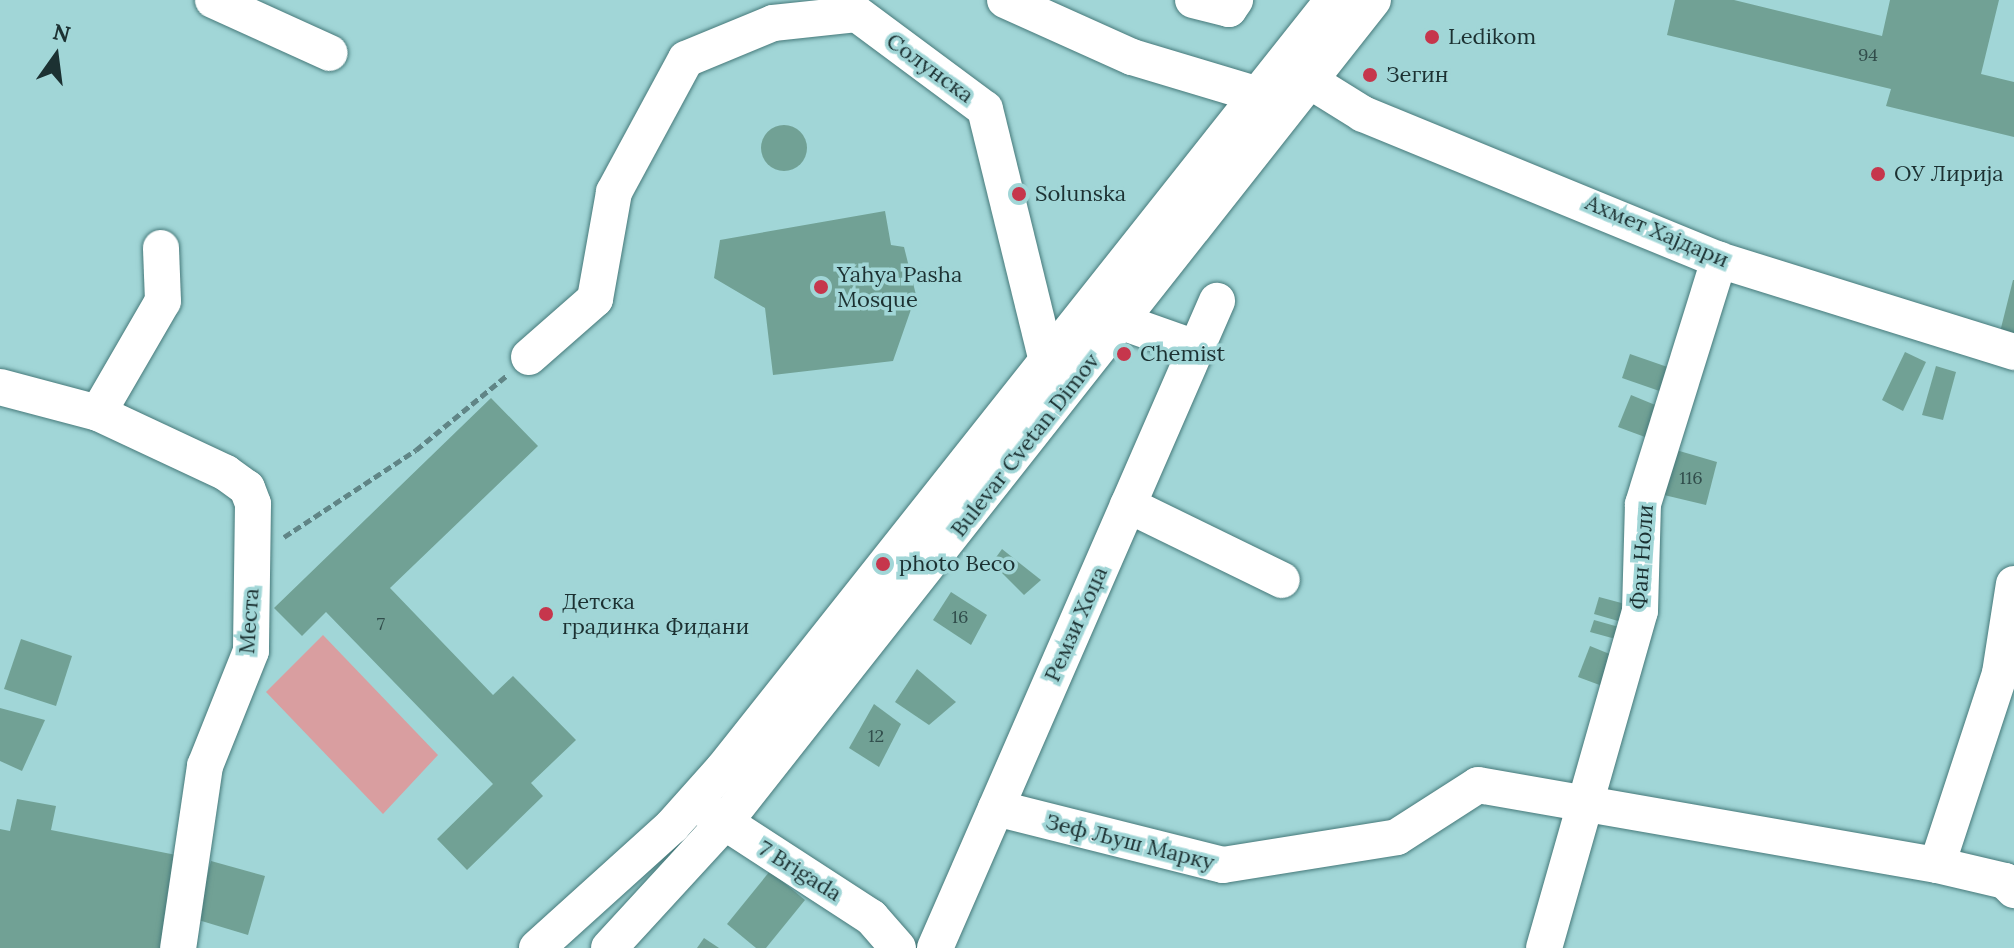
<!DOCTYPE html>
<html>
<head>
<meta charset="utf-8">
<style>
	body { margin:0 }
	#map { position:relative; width:2014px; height:948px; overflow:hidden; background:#a1d6d7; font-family:Lora,serif }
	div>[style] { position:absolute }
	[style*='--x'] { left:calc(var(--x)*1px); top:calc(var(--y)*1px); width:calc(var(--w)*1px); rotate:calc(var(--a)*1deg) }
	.green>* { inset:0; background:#d99ea0 }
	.building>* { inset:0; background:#71a195 }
	.round { border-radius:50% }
	.path>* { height:5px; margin-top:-2.5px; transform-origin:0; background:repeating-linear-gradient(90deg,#608586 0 8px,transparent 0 12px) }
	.roads { filter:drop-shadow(0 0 2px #46797a) drop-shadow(0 0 2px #46797a) }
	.minor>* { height:36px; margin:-18px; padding:0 18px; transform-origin:18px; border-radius:18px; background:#fff }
	.dots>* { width:22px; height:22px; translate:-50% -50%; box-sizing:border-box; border:4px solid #a1d6d7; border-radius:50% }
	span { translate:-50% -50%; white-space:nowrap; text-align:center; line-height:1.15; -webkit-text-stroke:7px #a1d6d7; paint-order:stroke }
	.number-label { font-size:18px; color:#314d4b }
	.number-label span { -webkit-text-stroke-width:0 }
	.poi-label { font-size:22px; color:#1c3132 }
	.left { translate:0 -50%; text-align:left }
	.street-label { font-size:22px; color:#1c3132 }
	.north { position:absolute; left:16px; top:16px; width:80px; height:80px; -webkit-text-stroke:6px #a1d6d7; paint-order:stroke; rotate:14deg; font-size:22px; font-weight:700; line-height:32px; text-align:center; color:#1c3132 }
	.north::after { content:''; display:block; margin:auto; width:28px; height:36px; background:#1c3132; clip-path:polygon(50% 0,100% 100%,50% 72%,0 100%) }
</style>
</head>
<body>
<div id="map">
	<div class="green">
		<div style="clip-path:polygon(323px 635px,438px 755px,383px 814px,266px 692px)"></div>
	</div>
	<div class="building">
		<div style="clip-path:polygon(1675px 0,1734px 0,1882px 36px,1890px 0,1999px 0,1981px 74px,2014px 82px,2014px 137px,1886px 106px,1891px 89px,1667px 35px)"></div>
		<div class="round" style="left:761px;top:125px;width:46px;height:46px"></div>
		<div style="clip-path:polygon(885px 211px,891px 245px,904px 247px,916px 295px,893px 361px,773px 375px,765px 308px,714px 278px,720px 240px)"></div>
		<div style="clip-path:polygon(2013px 280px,2014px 280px,2014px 335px,2000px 332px)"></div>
		<div style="clip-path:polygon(1905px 352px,1926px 362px,1903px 411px,1882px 400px)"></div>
		<div style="clip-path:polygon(1630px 354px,1679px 371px,1671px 395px,1622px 378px)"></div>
		<div style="clip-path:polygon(1936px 366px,1956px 372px,1943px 420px,1922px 415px)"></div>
		<div style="clip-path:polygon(1631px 395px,1665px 409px,1653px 440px,1618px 427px)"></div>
		<div style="clip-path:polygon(491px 398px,538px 446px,390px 588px,493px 695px,513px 676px,576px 740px,531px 783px,543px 796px,467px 870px,437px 839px,493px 784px,326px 612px,302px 636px,274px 608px)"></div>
		<div style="clip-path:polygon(1676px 450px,1717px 462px,1706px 505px,1664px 495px)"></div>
		<div style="clip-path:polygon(1002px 549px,1041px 580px,1024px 595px,992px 563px)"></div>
		<div style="clip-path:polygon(951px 592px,987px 615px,971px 645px,933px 620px)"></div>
		<div style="clip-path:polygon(1599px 597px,1629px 605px,1625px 623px,1594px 614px)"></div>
		<div style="clip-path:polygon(1594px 620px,1626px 629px,1623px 641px,1590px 632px)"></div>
		<div style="clip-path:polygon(21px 639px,72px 656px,56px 706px,4px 689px)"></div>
		<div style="clip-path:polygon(1590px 646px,1617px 657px,1605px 687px,1578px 677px)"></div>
		<div style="clip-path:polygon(917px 669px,956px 702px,929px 725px,895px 702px)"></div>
		<div style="clip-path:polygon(874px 704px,901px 724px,879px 767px,849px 748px)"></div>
		<div style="clip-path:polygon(0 708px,45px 720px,22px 771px,0 761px)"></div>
		<div style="clip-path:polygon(17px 799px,56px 806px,51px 830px,181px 856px,164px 948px,0 948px,0 829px,10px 831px)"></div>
		<div style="clip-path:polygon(211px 861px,265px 876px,248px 935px,195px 919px)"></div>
		<div style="clip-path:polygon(770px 871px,805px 900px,766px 948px,756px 948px,727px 924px)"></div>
		<div style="clip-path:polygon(704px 938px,719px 948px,697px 948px)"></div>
	</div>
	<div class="path">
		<div style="--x:284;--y:537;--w:158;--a:-33.4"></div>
		<div style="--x:416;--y:450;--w:117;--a:-39.4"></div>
	</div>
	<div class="roads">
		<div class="minor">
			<div style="--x:213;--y:0;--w:128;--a:24.4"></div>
			<div style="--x:1005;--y:0;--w:139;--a:24.2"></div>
			<div style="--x:1132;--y:57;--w:133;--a:16.7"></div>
			<div style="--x:1193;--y:0;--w:37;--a:14"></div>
			<div style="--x:1229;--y:9;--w:11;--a:-56"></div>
			<div style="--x:1310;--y:81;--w:62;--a:31.9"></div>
			<div style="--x:1363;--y:114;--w:385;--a:22.3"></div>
			<div style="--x:1719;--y:260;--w:309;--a:17.3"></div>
			<div style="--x:1122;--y:322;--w:78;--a:19.4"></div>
			<div style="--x:529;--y:357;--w:88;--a:-41.3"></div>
			<div style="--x:595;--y:299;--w:109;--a:-79.9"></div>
			<div style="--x:614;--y:192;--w:151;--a:-61.6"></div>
			<div style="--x:686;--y:59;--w:94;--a:-22.5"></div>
			<div style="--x:773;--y:23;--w:84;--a:-6.1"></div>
			<div style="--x:857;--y:14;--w:159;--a:36.6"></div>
			<div style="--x:985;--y:109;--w:260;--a:76.2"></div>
			<div style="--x:0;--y:387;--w:101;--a:14.9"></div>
			<div style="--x:98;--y:413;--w:141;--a:25.1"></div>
			<div style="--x:226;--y:473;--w:26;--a:36"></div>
			<div style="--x:247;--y:488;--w:17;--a:69"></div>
			<div style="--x:253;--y:504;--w:147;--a:90.8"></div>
			<div style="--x:251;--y:651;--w:124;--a:111.8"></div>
			<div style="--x:205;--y:766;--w:184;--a:98.4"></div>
			<div style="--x:98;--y:413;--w:129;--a:-59.9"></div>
			<div style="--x:163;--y:301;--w:53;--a:-92.2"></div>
			<div style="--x:1128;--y:505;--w:171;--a:26"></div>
			<div style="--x:996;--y:808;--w:234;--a:14.1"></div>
			<div style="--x:1223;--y:865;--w:176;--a:-9.1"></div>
			<div style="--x:1397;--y:837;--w:96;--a:-32.7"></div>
			<div style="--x:1478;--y:785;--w:466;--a:9.9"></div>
			<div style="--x:1937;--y:865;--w:70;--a:13.2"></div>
			<div style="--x:2005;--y:881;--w:13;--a:45"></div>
			<div style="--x:706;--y:810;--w:197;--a:33"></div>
			<div style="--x:871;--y:917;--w:41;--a:48.9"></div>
			<div style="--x:1937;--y:865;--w:202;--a:-71.8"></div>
			<div style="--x:2000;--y:673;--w:90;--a:-81.1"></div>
			<div style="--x:537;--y:948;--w:182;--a:-42.1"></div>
			<div style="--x:672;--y:826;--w:76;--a:-48.2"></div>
			<div style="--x:723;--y:769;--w:982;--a:-51.58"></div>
			<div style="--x:609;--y:948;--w:170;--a:-47.4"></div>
			<div style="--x:724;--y:823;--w:1048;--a:-51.74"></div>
			<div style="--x:935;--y:948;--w:706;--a:-66.45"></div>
			<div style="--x:1544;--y:948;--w:350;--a:-74.1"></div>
			<div style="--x:1640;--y:611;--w:107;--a:-88.4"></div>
			<div style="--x:1643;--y:504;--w:256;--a:-72.7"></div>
		</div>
	</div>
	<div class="dots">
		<div style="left:1432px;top:37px;background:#c6364c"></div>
		<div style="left:1370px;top:75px;background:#c6364c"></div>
		<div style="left:1878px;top:174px;background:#c6364c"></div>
		<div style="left:1019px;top:194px;background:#c6364c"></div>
		<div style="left:821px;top:287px;background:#c6364c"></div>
		<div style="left:1124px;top:354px;background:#c6364c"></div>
		<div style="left:883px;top:564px;background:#c6364c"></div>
		<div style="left:546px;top:614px;background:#c6364c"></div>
	</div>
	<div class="number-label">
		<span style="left:1868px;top:55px">94</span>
		<span style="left:1691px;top:478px">116</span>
		<span style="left:960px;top:617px">16</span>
		<span style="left:381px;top:624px">7</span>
		<span style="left:876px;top:736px">12</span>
	</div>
	<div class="poi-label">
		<span class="left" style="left:1448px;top:37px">Ledikom</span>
		<span class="left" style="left:1386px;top:75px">Зегин</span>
		<span class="left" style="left:1894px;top:174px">ОУ Лирија</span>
		<span class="left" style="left:1035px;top:194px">Solunska</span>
		<span class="left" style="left:837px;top:287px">Yahya Pasha<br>Mosque</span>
		<span class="left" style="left:1140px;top:354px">Chemist</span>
		<span class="left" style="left:899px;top:564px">photo Beco</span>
		<span class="left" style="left:562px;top:614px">Детска<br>градинка Фидани</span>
	</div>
	<div class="street-label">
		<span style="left:930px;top:68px;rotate:36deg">Солунска</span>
		<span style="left:1657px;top:231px;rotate:23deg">Ахмет Хајдари</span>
		<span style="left:1025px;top:445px;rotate:-52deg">Bulevar Cvetan Dimov</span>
		<span style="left:1642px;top:557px;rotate:-86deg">Фан Ноли</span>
		<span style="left:249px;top:621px;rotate:-86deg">Места</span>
		<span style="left:1076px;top:624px;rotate:-66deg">Ремзи Хоџа</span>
		<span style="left:1130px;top:842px;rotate:14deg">Зеф Љуш Марку</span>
		<span style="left:800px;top:871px;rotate:32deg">7 Brigada</span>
	</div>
	<div class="north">N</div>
</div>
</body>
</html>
